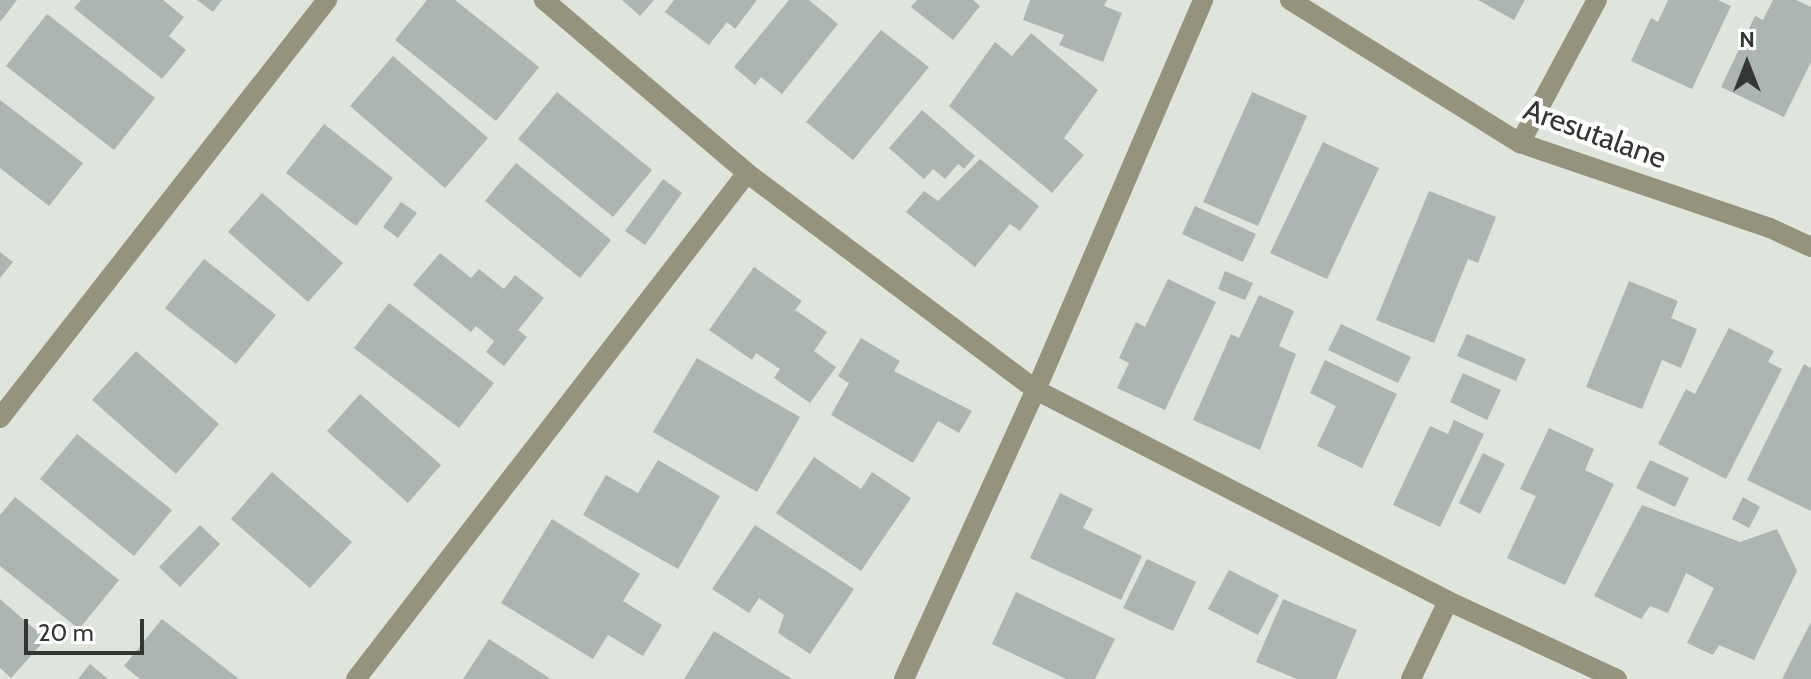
<!DOCTYPE html>
<html>
<head>
<meta charset="utf-8">
<style>
	body { margin:0 }
	#map { position:relative; width:1811px; height:679px; overflow:hidden; background:#dfe4dc; font-family:Cabin,sans-serif }
	div>[style] { position:absolute }
	[style*='--x'] { left:calc(var(--x)*1px); top:calc(var(--y)*1px); width:calc(var(--w)*1px); rotate:calc(var(--a)*1deg) }
	.building>* { inset:0; background:#acb5b1 }
	.minor>* { height:20px; margin:-10px; padding:0 10px; transform-origin:10px; border-radius:10px; background:#95927d }
	span { translate:-50% -50%; white-space:nowrap; text-align:center; line-height:1.15; -webkit-text-stroke:8px #fff; paint-order:stroke }
	.street-label { font-size:30px; color:#343633 }
	.north { position:absolute; left:1707px; top:24px; width:80px; height:80px; -webkit-text-stroke:6px #fff; paint-order:stroke; rotate:0deg; font-size:22px; font-weight:700; line-height:32px; text-align:center; color:#343633 }
	.north::after { content:''; display:block; margin:auto; width:28px; height:36px; background:#343633; clip-path:polygon(50% 0,100% 100%,50% 72%,0 100%) }
	.scale { position:absolute; left:24px; top:619px; width:120px; height:36px; box-sizing:border-box; border:4px solid #343633; border-top:0; padding-left:10px; font-size:24px; line-height:28px; white-space:nowrap; color:#343633; -webkit-text-stroke:6px #fff; paint-order:stroke }
</style>
</head>
<body>
<div id="map">
	<div class="building">
		<div style="clip-path:polygon(0 0,17px 0,0 22px)"></div>
		<div style="clip-path:polygon(81px 0,163px 0,184px 17px,169px 36px,186px 50px,162px 79px,74px 8px)"></div>
		<div style="clip-path:polygon(197px 0,222px 0,213px 12px)"></div>
		<div style="clip-path:polygon(427px 0,455px 0,539px 67px,496px 121px,395px 40px)"></div>
		<div style="clip-path:polygon(622px 0,654px 0,640px 16px)"></div>
		<div style="clip-path:polygon(674px 0,757px 0,735px 29px,727px 22px,709px 45px,665px 12px)"></div>
		<div style="clip-path:polygon(789px 0,809px 0,838px 24px,782px 94px,761px 77px,755px 85px,734px 67px)"></div>
		<div style="clip-path:polygon(917px 0,973px 0,980px 6px,953px 40px,911px 7px)"></div>
		<div style="clip-path:polygon(1030px 0,1107px 0,1104px 6px,1122px 13px,1103px 62px,1059px 45px,1064px 35px,1023px 20px)"></div>
		<div style="clip-path:polygon(1478px 0,1525px 0,1514px 20px)"></div>
		<div style="clip-path:polygon(1668px 0,1718px 0,1731px 6px,1692px 89px,1631px 61px,1651px 18px,1658px 22px)"></div>
		<div style="clip-path:polygon(1773px 0,1796px 0,1811px 7px,1811px 62px,1784px 117px,1721px 87px,1755px 16px,1763px 20px)"></div>
		<div style="clip-path:polygon(47px 14px,155px 98px,114px 150px,6px 66px)"></div>
		<div style="clip-path:polygon(881px 30px,929px 67px,853px 160px,806px 122px)"></div>
		<div style="clip-path:polygon(1031px 33px,1098px 90px,1064px 138px,1084px 155px,1052px 193px,949px 106px,995px 42px,1012px 56px)"></div>
		<div style="clip-path:polygon(393px 56px,488px 138px,445px 188px,350px 106px)"></div>
		<div style="clip-path:polygon(557px 92px,652px 170px,613px 217px,518px 139px)"></div>
		<div style="clip-path:polygon(1252px 92px,1307px 116px,1258px 226px,1203px 202px)"></div>
		<div style="clip-path:polygon(0 100px,83px 163px,49px 206px,0 168px)"></div>
		<div style="clip-path:polygon(922px 110px,975px 156px,964px 169px,958px 164px,945px 179px,933px 169px,924px 179px,889px 148px)"></div>
		<div style="clip-path:polygon(324px 124px,393px 178px,356px 226px,286px 173px)"></div>
		<div style="clip-path:polygon(1323px 142px,1379px 168px,1327px 279px,1270px 253px)"></div>
		<div style="clip-path:polygon(980px 159px,1039px 206px,1020px 231px,1010px 224px,975px 267px,906px 212px,924px 191px,938px 201px)"></div>
		<div style="clip-path:polygon(516px 163px,611px 240px,580px 278px,485px 201px)"></div>
		<div style="clip-path:polygon(663px 179px,682px 193px,645px 245px,625px 231px)"></div>
		<div style="clip-path:polygon(1429px 191px,1496px 217px,1478px 263px,1468px 259px,1434px 343px,1376px 320px)"></div>
		<div style="clip-path:polygon(262px 193px,343px 263px,308px 302px,228px 232px)"></div>
		<div style="clip-path:polygon(401px 202px,417px 213px,398px 238px,383px 227px)"></div>
		<div style="clip-path:polygon(1195px 206px,1256px 234px,1243px 262px,1182px 234px)"></div>
		<div style="clip-path:polygon(0 252px,13px 262px,0 278px)"></div>
		<div style="clip-path:polygon(440px 253px,471px 278px,479px 269px,504px 289px,515px 275px,544px 298px,518px 330px,527px 337px,504px 366px,486px 352px,494px 341px,476px 326px,471px 332px,413px 285px)"></div>
		<div style="clip-path:polygon(204px 259px,276px 315px,236px 364px,165px 308px)"></div>
		<div style="clip-path:polygon(754px 267px,802px 301px,795px 310px,827px 332px,814px 351px,836px 367px,810px 403px,774px 378px,780px 369px,756px 353px,752px 360px,709px 330px)"></div>
		<div style="clip-path:polygon(1225px 271px,1253px 283px,1245px 300px,1218px 289px)"></div>
		<div style="clip-path:polygon(1168px 279px,1216px 302px,1165px 410px,1117px 388px,1129px 363px,1119px 358px,1136px 322px,1145px 327px)"></div>
		<div style="clip-path:polygon(1629px 281px,1678px 301px,1671px 318px,1697px 329px,1681px 368px,1662px 360px,1642px 409px,1586px 387px)"></div>
		<div style="clip-path:polygon(1259px 295px,1294px 311px,1279px 346px,1296px 354px,1260px 450px,1193px 420px,1231px 334px,1239px 338px)"></div>
		<div style="clip-path:polygon(389px 303px,494px 383px,459px 428px,354px 348px)"></div>
		<div style="clip-path:polygon(1341px 324px,1411px 357px,1398px 383px,1328px 350px)"></div>
		<div style="clip-path:polygon(1729px 328px,1774px 351px,1768px 362px,1782px 369px,1726px 479px,1658px 444px,1686px 389px,1695px 394px)"></div>
		<div style="clip-path:polygon(1467px 334px,1526px 359px,1516px 381px,1457px 356px)"></div>
		<div style="clip-path:polygon(861px 338px,900px 361px,894px 371px,972px 411px,959px 433px,938px 421px,913px 463px,831px 415px,849px 383px,838px 376px)"></div>
		<div style="clip-path:polygon(136px 351px,219px 424px,176px 474px,92px 400px)"></div>
		<div style="clip-path:polygon(697px 358px,800px 417px,757px 492px,653px 432px)"></div>
		<div style="clip-path:polygon(1325px 360px,1397px 394px,1362px 468px,1317px 446px,1336px 406px,1310px 393px)"></div>
		<div style="clip-path:polygon(1804px 364px,1811px 368px,1811px 511px,1747px 480px)"></div>
		<div style="clip-path:polygon(1463px 373px,1501px 390px,1487px 420px,1450px 402px)"></div>
		<div style="clip-path:polygon(360px 394px,441px 465px,408px 503px,327px 431px)"></div>
		<div style="clip-path:polygon(1454px 420px,1484px 434px,1440px 527px,1393px 505px,1430px 426px,1448px 434px)"></div>
		<div style="clip-path:polygon(1549px 428px,1594px 449px,1585px 470px,1614px 484px,1565px 585px,1507px 558px,1536px 496px,1520px 489px)"></div>
		<div style="clip-path:polygon(77px 434px,172px 510px,134px 556px,40px 479px)"></div>
		<div style="clip-path:polygon(1483px 453px,1505px 464px,1480px 514px,1459px 503px)"></div>
		<div style="clip-path:polygon(814px 457px,861px 489px,872px 472px,911px 498px,861px 571px,776px 513px)"></div>
		<div style="clip-path:polygon(658px 460px,720px 496px,678px 569px,583px 515px,606px 475px,638px 493px)"></div>
		<div style="clip-path:polygon(1650px 460px,1689px 478px,1675px 507px,1636px 488px)"></div>
		<div style="clip-path:polygon(272px 472px,352px 542px,310px 588px,231px 519px)"></div>
		<div style="clip-path:polygon(1060px 493px,1093px 509px,1083px 528px,1142px 556px,1121px 600px,1030px 558px)"></div>
		<div style="clip-path:polygon(15px 497px,119px 580px,79px 629px,0 566px,0 515px)"></div>
		<div style="clip-path:polygon(1743px 497px,1760px 507px,1749px 528px,1732px 519px)"></div>
		<div style="clip-path:polygon(1642px 505px,1740px 542px,1777px 529px,1797px 571px,1754px 660px,1719px 645px,1713px 655px,1687px 643px,1714px 588px,1686px 573px,1668px 613px,1650px 606px,1641px 619px,1594px 596px)"></div>
		<div style="clip-path:polygon(552px 519px,640px 574px,623px 601px,662px 625px,643px 656px,608px 635px,593px 659px,501px 603px)"></div>
		<div style="clip-path:polygon(200px 525px,220px 544px,180px 587px,159px 567px)"></div>
		<div style="clip-path:polygon(755px 525px,854px 589px,810px 654px,778px 633px,784px 615px,759px 598px,749px 613px,712px 589px)"></div>
		<div style="clip-path:polygon(1147px 559px,1196px 582px,1173px 631px,1123px 608px)"></div>
		<div style="clip-path:polygon(1229px 570px,1279px 595px,1258px 635px,1208px 609px)"></div>
		<div style="clip-path:polygon(1016px 592px,1115px 639px,1095px 679px,1066px 679px,992px 644px)"></div>
		<div style="clip-path:polygon(0 599px,46px 639px,11px 678px,0 668px)"></div>
		<div style="clip-path:polygon(1283px 599px,1357px 630px,1336px 679px,1297px 679px,1256px 662px)"></div>
		<div style="clip-path:polygon(162px 619px,239px 679px,140px 679px,124px 666px)"></div>
		<div style="clip-path:polygon(1811px 622px,1811px 679px,1782px 679px)"></div>
		<div style="clip-path:polygon(714px 631px,792px 679px,684px 679px)"></div>
		<div style="clip-path:polygon(489px 639px,551px 679px,463px 679px)"></div>
		<div style="clip-path:polygon(90px 664px,108px 679px,78px 679px)"></div>
	</div>
	<div class="minor">
		<div style="--x:544;--y:0;--w:267;--a:40.4"></div>
		<div style="--x:747;--y:173;--w:361;--a:36.9"></div>
		<div style="--x:1036;--y:390;--w:463;--a:27.1"></div>
		<div style="--x:1448;--y:601;--w:186;--a:24.8"></div>
		<div style="--x:1290;--y:0;--w:271;--a:31.9"></div>
		<div style="--x:1520;--y:143;--w:264;--a:18.8"></div>
		<div style="--x:1770;--y:228;--w:45;--a:24.9"></div>
		<div style="--x:1520;--y:143;--w:162;--a:-61.7"></div>
		<div style="--x:0;--y:418;--w:531;--a:-51.96"></div>
		<div style="--x:356;--y:679;--w:639;--a:-52.31"></div>
		<div style="--x:904;--y:679;--w:318;--a:-65.5"></div>
		<div style="--x:1036;--y:390;--w:424;--a:-66.8"></div>
		<div style="--x:1411;--y:679;--w:86;--a:-64.6"></div>
	</div>
	<div class="street-label">
		<span style="left:1595px;top:134px;rotate:20deg">Aresutalane</span>
	</div>
	<div class="north">N</div>
	<div class="scale">20 m</div>
</div>
</body>
</html>
